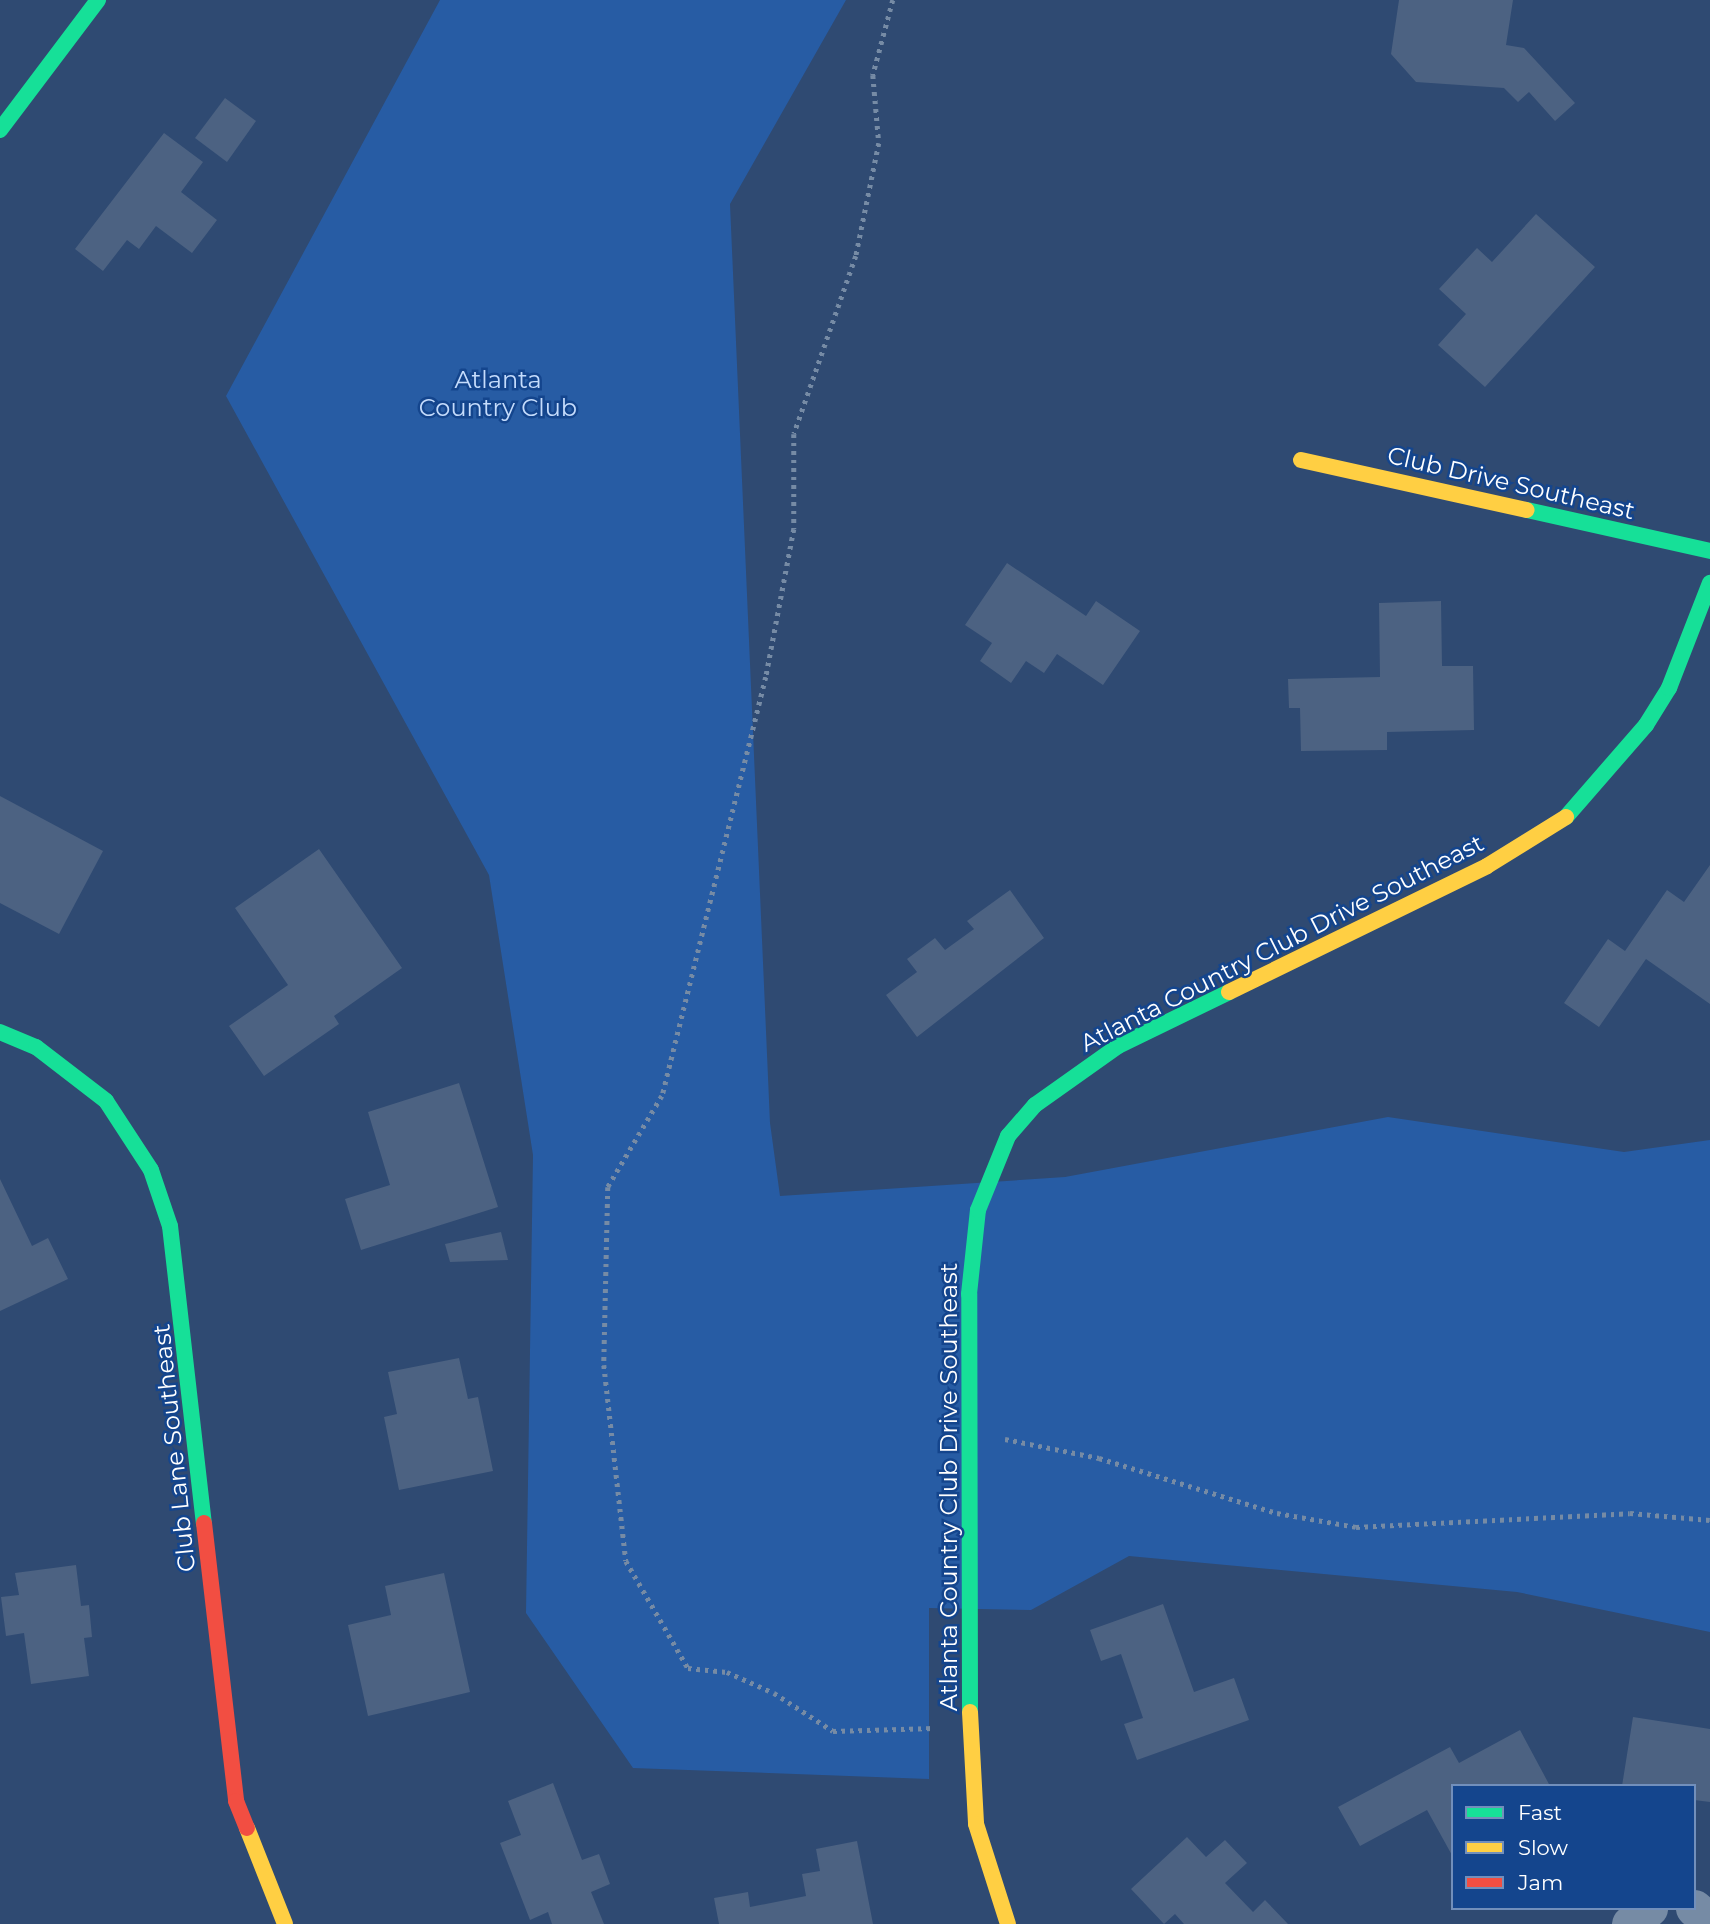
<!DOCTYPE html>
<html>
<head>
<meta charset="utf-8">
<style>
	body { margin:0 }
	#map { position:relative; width:1710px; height:1924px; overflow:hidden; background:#2f4a72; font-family:Montserrat,sans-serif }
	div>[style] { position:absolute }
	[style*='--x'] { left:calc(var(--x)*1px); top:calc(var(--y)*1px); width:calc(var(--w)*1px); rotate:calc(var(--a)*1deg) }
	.green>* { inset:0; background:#275ca4 }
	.building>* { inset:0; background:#4c6282 }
	.path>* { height:4.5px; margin-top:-2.25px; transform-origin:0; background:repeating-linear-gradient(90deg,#768ba5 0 3.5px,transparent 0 8.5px) }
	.street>* { height:37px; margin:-18.5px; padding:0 18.5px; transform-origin:18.5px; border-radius:18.5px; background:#768ba5 }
	.fast>* { height:16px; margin:-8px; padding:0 8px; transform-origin:8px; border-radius:8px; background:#16e098 }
	.slow>* { height:16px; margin:-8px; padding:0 8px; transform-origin:8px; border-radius:8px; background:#ffcf43 }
	.jam>* { height:16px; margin:-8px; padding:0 8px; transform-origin:8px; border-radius:8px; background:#f24e42 }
	span { translate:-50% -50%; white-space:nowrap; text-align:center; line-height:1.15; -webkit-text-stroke:5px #14458d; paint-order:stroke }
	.park-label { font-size:24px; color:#c5dcfc }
	.street-label { font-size:24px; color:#fff }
	.legend { position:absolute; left:1451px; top:1784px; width:245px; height:126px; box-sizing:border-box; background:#14458d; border:2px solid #728fbb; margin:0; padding:9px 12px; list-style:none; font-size:21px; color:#fff }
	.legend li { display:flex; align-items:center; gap:14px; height:35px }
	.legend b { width:35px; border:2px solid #728fbb }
</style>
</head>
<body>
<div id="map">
	<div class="green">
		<div style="clip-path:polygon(440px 0,846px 0,730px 204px,770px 1123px,780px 1196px,1065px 1177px,1388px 1117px,1624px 1152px,1710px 1140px,1710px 1632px,1517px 1592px,1129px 1556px,1031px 1610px,929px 1608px,929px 1779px,633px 1768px,526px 1613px,533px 1155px,489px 875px,226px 396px)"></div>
	</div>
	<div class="building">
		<div style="clip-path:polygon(1399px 0,1513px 0,1506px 45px,1524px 48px,1575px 103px,1555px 121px,1529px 92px,1518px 102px,1504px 88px,1416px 82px,1391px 54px)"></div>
		<div style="clip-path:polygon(225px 98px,256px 121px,227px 162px,195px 138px)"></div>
		<div style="clip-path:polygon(164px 133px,203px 162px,181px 192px,217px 220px,192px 253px,156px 226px,139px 249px,127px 240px,103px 271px,75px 249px)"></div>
		<div style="clip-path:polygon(1536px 214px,1595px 267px,1485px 387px,1438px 345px,1466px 314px,1439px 289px,1477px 248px,1492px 262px)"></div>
		<div style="clip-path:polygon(1007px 563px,1086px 616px,1096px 601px,1140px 631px,1103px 685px,1057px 654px,1044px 673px,1026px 661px,1011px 683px,980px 661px,992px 643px,965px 625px)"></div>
		<div style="clip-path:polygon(1441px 601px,1442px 666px,1473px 666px,1474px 730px,1387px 732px,1387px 750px,1301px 751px,1300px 708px,1289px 708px,1288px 679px,1380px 677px,1379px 603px)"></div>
		<div style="clip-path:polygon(0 796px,103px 851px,59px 934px,0 903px)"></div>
		<div style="clip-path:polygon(319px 849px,402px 968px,334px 1016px,339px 1024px,264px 1076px,229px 1026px,288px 985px,235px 908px)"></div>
		<div style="clip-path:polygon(1710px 865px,1710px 1004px,1646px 959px,1599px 1027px,1564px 1003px,1608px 939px,1625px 951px,1667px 890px,1684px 902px)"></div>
		<div style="clip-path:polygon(1010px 890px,1044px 938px,917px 1037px,886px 995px,917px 972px,907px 959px,935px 938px,945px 950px,974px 929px,967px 921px)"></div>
		<div style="clip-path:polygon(459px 1083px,498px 1207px,361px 1250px,345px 1199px,390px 1185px,368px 1112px)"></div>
		<div style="clip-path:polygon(0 1179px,32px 1246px,48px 1238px,68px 1279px,0 1311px)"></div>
		<div style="clip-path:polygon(501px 1232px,508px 1260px,450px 1262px,445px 1244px)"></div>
		<div style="clip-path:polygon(459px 1358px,468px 1399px,478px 1397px,493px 1471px,399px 1490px,384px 1417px,397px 1414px,388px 1372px)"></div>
		<div style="clip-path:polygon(76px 1565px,81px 1606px,89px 1605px,92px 1637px,84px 1638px,89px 1676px,31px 1684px,24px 1633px,6px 1636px,1px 1597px,19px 1595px,15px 1573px)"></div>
		<div style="clip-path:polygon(444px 1573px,470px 1692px,368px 1716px,348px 1625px,391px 1615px,385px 1586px)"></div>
		<div style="clip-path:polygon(1163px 1604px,1194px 1692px,1234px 1678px,1249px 1720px,1137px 1760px,1124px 1724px,1143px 1718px,1121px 1654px,1101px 1661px,1090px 1630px)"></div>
		<div style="clip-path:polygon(1633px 1717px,1710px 1729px,1710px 1802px,1694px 1800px,1694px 1786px,1622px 1786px)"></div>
		<div style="clip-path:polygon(1520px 1730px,1550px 1786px,1453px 1786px,1453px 1857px,1427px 1810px,1360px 1846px,1338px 1807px,1450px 1747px,1459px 1763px)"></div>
		<div style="clip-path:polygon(553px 1783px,582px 1860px,599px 1854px,610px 1884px,591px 1892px,604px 1924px,552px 1924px,548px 1912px,530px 1920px,500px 1843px,521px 1835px,508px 1801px)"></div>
		<div style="clip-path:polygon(1187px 1837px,1206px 1857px,1225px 1840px,1247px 1863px,1225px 1883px,1253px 1912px,1265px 1900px,1288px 1924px,1184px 1924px,1175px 1914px,1164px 1924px,1131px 1889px)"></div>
		<div style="clip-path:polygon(857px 1841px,873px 1924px,719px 1924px,714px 1898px,748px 1892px,750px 1907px,806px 1896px,802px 1874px,820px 1871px,816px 1849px)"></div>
	</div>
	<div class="path">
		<div style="--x:893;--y:0;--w:78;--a:104.9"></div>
		<div style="--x:873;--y:75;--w:68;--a:85"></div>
		<div style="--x:879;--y:143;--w:115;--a:101.5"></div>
		<div style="--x:856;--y:256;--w:188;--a:109.2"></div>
		<div style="--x:794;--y:434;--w:95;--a:90"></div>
		<div style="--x:794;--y:529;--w:151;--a:100.7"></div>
		<div style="--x:766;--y:677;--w:432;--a:103.9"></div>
		<div style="--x:662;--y:1096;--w:106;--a:120.7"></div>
		<div style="--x:608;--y:1187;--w:178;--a:91.3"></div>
		<div style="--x:604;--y:1365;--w:197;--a:83.6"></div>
		<div style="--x:626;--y:1561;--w:124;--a:59.9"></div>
		<div style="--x:688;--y:1668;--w:39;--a:6"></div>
		<div style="--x:727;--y:1672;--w:51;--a:24.1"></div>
		<div style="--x:774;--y:1693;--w:70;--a:32.8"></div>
		<div style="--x:833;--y:1731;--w:101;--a:-1.7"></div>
		<div style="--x:1005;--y:1439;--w:96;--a:11.4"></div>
		<div style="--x:1099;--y:1458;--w:186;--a:17.2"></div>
		<div style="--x:1277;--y:1513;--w:80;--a:10"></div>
		<div style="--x:1356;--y:1527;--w:274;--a:-2.9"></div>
		<div style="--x:1630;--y:1513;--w:80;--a:5"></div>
	</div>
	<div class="street">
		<div style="--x:1694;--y:1908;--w:21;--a:39"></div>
		<div style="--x:1630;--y:1924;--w:25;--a:-40"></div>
	</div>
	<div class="fast">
		<div style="--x:0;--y:130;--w:163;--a:-53"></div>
		<div style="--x:1527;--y:510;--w:188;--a:12.6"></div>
		<div style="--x:1566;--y:817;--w:122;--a:-49"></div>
		<div style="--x:1646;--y:725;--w:44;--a:-58.1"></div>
		<div style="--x:1669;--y:688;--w:113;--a:-68.7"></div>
		<div style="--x:0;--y:1032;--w:39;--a:23"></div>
		<div style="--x:36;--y:1047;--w:88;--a:37.6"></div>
		<div style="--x:106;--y:1101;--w:82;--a:56.9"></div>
		<div style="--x:151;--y:1170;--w:59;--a:71.3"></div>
		<div style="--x:170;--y:1226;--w:299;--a:83.5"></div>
		<div style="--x:970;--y:1712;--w:418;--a:-90.1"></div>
		<div style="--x:969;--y:1294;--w:84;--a:-83.9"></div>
		<div style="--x:978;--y:1210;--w:80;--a:-67.9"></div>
		<div style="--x:1008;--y:1136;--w:41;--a:-48.9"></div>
		<div style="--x:1035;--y:1105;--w:102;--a:-35.4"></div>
		<div style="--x:1118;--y:1046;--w:123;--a:-25.9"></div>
	</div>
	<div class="slow">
		<div style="--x:1301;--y:460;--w:231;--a:12.5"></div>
		<div style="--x:1229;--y:992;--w:287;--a:-26"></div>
		<div style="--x:1487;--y:866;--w:93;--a:-31.8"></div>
		<div style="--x:970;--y:1712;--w:112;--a:86.9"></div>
		<div style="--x:976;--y:1824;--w:105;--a:72.3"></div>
		<div style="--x:247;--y:1828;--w:103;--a:68.4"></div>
	</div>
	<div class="jam">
		<div style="--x:204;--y:1523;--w:280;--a:83.4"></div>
		<div style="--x:236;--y:1801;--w:29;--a:68"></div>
	</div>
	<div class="park-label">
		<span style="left:498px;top:394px">Atlanta<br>Country Club</span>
	</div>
	<div class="street-label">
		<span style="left:1511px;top:483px;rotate:13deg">Club Drive Southeast</span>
		<span style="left:1282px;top:943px;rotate:-27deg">Atlanta Country Club Drive Southeast</span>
		<span style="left:174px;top:1448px;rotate:-96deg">Club Lane Southeast</span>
		<span style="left:949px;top:1487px;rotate:-90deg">Atlanta Country Club Drive Southeast</span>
	</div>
	<ul class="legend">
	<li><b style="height:9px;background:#16e098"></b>Fast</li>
	<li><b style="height:9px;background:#ffcf43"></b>Slow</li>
	<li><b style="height:9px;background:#f24e42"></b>Jam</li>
	</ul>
</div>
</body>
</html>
